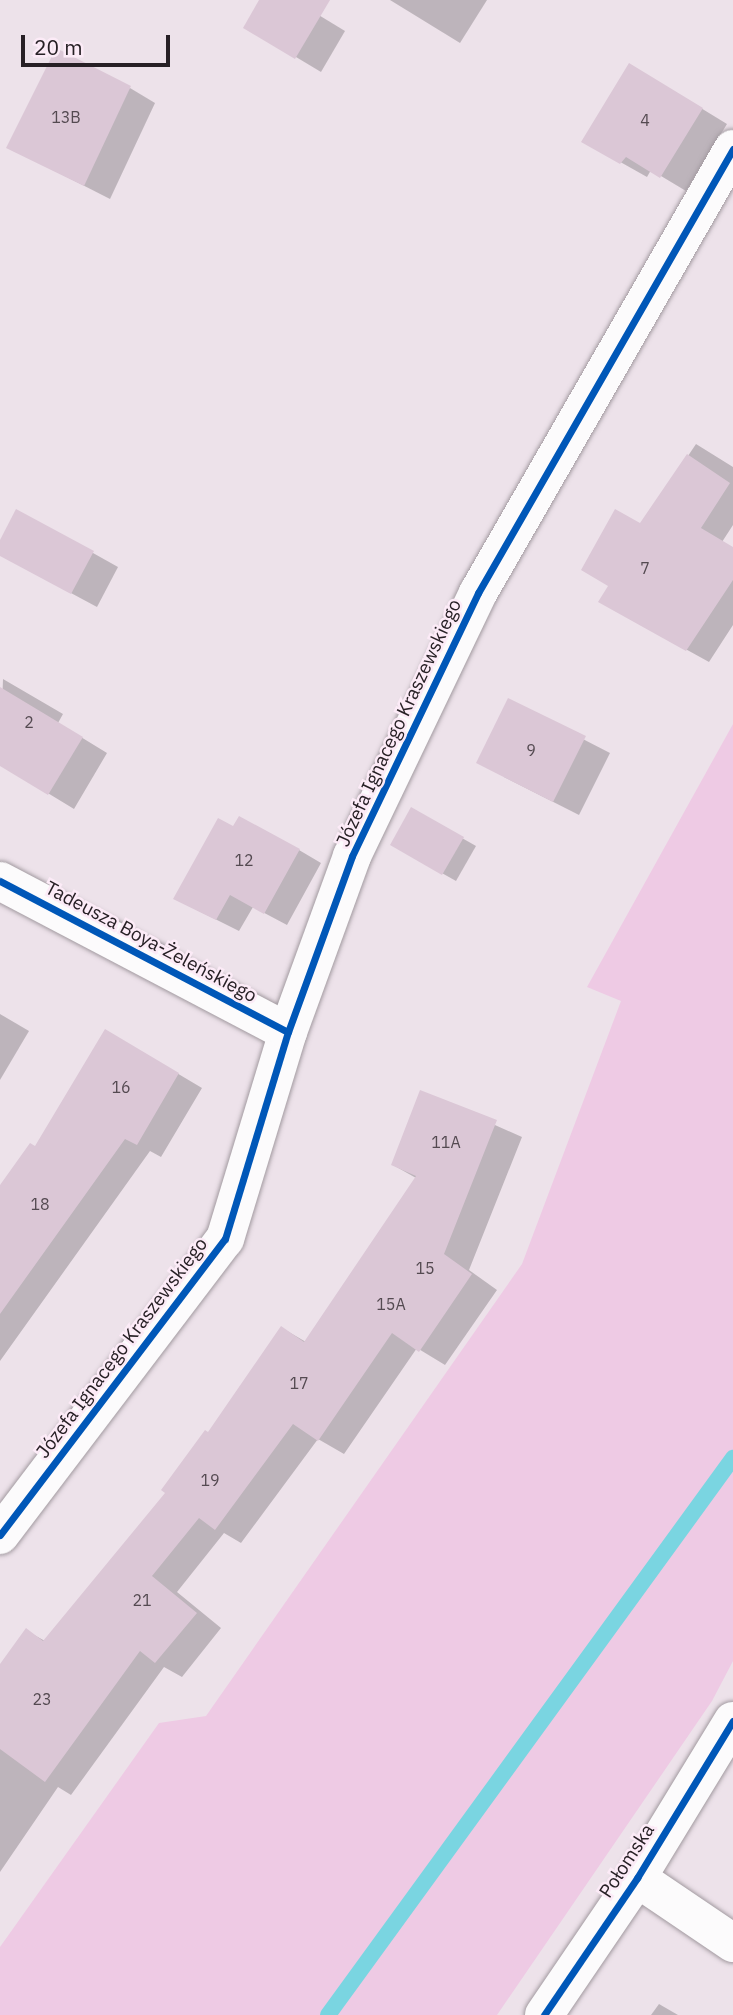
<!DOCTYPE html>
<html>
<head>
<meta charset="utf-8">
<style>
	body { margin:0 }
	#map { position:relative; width:733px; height:2015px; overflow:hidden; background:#ede2ea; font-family:"IBM Plex Sans",sans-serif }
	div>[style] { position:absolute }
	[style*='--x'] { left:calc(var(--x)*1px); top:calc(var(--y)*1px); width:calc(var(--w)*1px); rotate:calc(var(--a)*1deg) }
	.green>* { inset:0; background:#eecae4 }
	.shadow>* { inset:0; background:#0003 }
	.stream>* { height:16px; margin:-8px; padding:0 8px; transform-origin:8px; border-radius:8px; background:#7ad5e1 }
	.building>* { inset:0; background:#dbc7d6 }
	.roads { filter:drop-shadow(0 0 2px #a29aa0) drop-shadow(0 0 2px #a29aa0) }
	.minor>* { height:38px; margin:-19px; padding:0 19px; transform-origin:19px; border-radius:19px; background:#fcfbfc }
	.tertiary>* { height:38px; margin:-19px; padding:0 19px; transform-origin:19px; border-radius:19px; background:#fcfbfc }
	.cycleway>* { height:7px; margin:-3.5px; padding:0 3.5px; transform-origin:3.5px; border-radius:3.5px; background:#0057b8 }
	span { translate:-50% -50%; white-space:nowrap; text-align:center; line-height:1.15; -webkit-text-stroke:5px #fcebf7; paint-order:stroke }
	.number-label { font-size:16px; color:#544a51 }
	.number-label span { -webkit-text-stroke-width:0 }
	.street-label { font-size:19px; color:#272025 }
	.scale { position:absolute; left:21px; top:35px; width:149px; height:32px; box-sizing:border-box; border:4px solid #272025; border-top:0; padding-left:9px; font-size:21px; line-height:24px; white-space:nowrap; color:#272025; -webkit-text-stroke:5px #fcebf7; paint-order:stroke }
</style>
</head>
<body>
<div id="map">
	<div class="green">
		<div style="clip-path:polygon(733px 724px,733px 1661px,712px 1701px,497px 2015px,0 2015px,0 1947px,159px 1723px,206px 1716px,522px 1264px,621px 1001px,587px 987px)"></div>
	</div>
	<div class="shadow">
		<div style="clip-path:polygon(261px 0,294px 0,345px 31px,321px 72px,296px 57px)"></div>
		<div style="clip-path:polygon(390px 0,487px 0,460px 43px)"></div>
		<div style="clip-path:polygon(655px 80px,727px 124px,686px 191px,651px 170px,647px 177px,583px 141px)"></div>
		<div style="clip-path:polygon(130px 88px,155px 103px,110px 199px,8px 147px)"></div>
		<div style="clip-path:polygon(696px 444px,733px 467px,733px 525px,722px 542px,733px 549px,733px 625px,709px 662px,622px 614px,641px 526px)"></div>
		<div style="clip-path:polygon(0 544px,93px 553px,118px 567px,97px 607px,0 555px)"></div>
		<div style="clip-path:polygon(3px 679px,63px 714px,58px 723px,107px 753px,74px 809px,0 764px)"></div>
		<div style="clip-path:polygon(509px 701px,610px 753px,579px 815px,504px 777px)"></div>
		<div style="clip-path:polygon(411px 809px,476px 846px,456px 881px,392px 845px)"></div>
		<div style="clip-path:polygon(234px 828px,299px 850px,321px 863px,287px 925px,253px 907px,239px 931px,175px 899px)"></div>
		<div style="clip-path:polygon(0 1014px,29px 1031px,0 1080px)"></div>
		<div style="clip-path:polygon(106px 1031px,202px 1088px,161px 1157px,150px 1151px,0 1361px,0 1188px,36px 1148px)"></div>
		<div style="clip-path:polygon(421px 1092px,522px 1137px,469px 1270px,497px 1290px,445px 1365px,417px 1348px,344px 1454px,318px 1439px,241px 1543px,224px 1533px,177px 1592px,221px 1628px,182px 1677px,164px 1667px,71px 1795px,58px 1787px,0 1872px,0 1667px,27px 1631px,45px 1641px,168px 1493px,282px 1328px,306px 1342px,416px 1178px,393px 1165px)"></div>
		<div style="clip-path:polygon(659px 2004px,678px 2015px,651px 2015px)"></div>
	</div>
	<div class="stream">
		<div style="--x:328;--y:2015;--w:689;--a:-53.98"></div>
	</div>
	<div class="building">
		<div style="clip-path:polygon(259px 0,330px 0,295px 59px,243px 28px)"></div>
		<div style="clip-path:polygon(56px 48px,131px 86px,84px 186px,6px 148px)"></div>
		<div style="clip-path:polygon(629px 63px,703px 108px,660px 178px,626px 157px,620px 164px,581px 142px)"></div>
		<div style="clip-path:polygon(687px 454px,730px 483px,701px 528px,733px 547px,733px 580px,686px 651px,598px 602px,608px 586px,581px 570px,615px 509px,640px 523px)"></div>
		<div style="clip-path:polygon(16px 509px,94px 551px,71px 594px,0 556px,0 540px)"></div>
		<div style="clip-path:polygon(0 687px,83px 737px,48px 795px,0 766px)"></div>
		<div style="clip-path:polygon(508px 698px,586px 736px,553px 802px,476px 763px)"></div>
		<div style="clip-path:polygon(411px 807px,464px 837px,442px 875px,390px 845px)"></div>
		<div style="clip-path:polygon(239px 816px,300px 849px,264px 914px,230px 895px,216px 920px,173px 899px,218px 818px,233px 826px)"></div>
		<div style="clip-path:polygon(105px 1029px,179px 1073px,137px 1145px,125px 1139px,0 1314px,0 1185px,30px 1143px,35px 1146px)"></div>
		<div style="clip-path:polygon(420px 1090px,497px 1120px,444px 1254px,472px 1274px,419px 1352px,392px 1333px,318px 1441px,293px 1424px,215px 1530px,199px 1518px,152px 1576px,197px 1613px,155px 1663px,140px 1651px,45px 1782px,0 1749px,0 1664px,26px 1628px,43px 1641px,165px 1493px,161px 1490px,205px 1430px,208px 1432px,281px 1326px,304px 1342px,416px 1176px,391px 1165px)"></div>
	</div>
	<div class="roads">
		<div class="minor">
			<div style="--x:0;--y:881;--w:325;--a:27.7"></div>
			<div style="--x:0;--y:1535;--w:372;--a:-52.8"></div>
			<div style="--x:225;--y:1239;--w:216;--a:-73.1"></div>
			<div style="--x:288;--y:1032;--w:187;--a:-70"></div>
			<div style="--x:352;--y:856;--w:292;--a:-64.4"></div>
			<div style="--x:478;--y:593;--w:512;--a:-60.13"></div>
			<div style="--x:637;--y:1878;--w:116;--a:34.1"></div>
		</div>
		<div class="tertiary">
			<div style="--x:544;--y:2015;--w:166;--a:-55.8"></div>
			<div style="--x:637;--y:1878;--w:184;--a:-58.6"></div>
		</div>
	</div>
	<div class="cycleway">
		<div style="--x:0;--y:881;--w:325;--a:27.7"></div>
		<div style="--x:0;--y:1535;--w:372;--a:-52.8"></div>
		<div style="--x:225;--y:1239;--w:216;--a:-73.1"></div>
		<div style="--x:288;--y:1032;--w:187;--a:-70"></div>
		<div style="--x:352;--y:856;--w:292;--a:-64.4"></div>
		<div style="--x:478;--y:593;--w:512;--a:-60.13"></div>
		<div style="--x:544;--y:2015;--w:166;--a:-55.8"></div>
		<div style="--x:637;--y:1878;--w:184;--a:-58.6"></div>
	</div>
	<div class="number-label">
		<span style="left:66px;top:117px">13B</span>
		<span style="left:645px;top:120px">4</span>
		<span style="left:645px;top:568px">7</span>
		<span style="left:29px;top:722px">2</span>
		<span style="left:531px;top:750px">9</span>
		<span style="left:244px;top:860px">12</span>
		<span style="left:121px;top:1087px">16</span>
		<span style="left:446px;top:1142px">11A</span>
		<span style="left:40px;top:1204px">18</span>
		<span style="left:425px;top:1268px">15</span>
		<span style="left:391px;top:1304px">15A</span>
		<span style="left:299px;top:1383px">17</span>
		<span style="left:210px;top:1480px">19</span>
		<span style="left:142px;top:1600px">21</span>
		<span style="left:42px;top:1699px">23</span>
	</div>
	<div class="street-label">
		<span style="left:399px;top:723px;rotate:-65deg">Józefa Ignacego Kraszewskiego</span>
		<span style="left:151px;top:942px;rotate:28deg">Tadeusza Boya-Żeleńskiego</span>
		<span style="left:122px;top:1348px;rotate:-53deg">Józefa Ignacego Kraszewskiego</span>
		<span style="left:627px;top:1861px;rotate:-57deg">Połomska</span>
	</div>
	<div class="scale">20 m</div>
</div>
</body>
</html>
